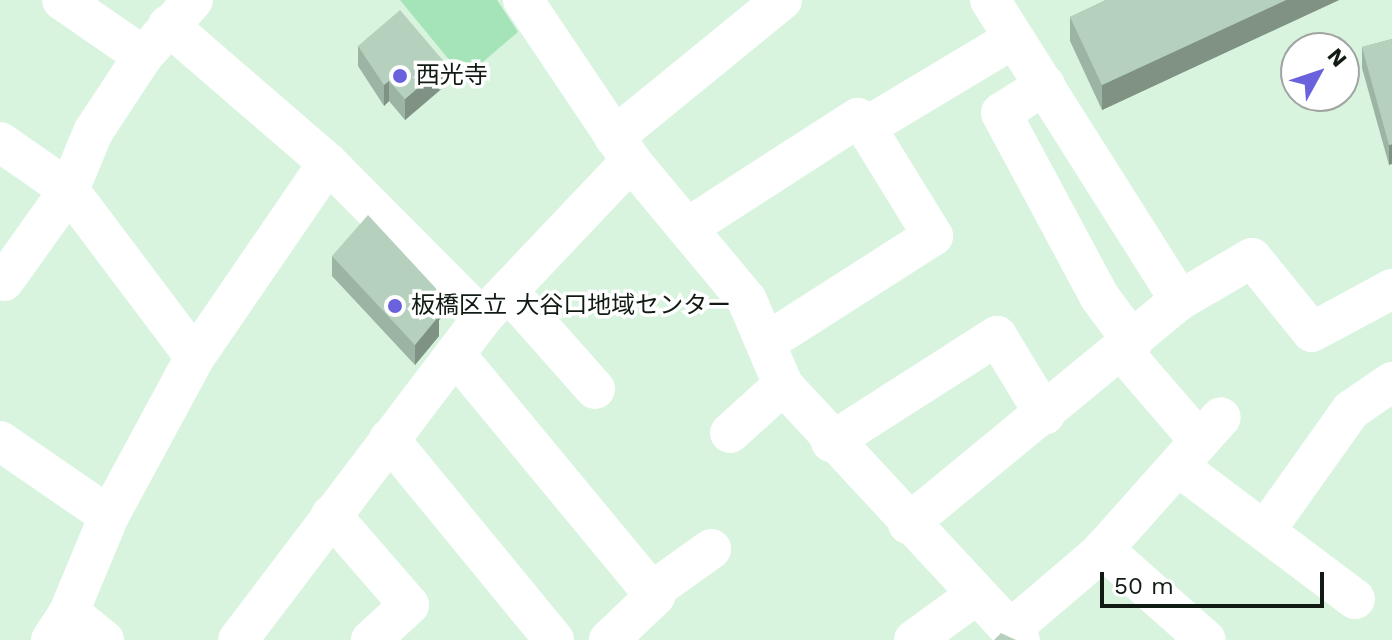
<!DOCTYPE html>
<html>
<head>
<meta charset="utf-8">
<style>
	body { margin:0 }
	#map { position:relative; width:1392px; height:640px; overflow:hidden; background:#d8f4df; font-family:"Work Sans","Noto Sans JP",sans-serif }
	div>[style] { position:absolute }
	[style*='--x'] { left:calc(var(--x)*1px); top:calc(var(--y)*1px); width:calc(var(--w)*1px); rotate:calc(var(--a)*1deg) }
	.green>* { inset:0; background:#a5e4b8 }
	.minor>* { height:40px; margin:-20px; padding:0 20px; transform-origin:20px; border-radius:20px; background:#fff }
	.wall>* { inset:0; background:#9cb4a3 }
	.shaded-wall>* { inset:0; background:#7f9284 }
	.building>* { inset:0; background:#b5d1bd }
	.dots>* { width:22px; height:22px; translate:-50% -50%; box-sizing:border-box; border:4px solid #fff; border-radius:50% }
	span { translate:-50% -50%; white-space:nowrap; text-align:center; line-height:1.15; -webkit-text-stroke:7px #fff; paint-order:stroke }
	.poi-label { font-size:24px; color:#111b14 }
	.left { translate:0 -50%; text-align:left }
	.north { position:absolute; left:1280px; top:32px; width:80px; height:80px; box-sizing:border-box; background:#fff; border:2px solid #a0a4a1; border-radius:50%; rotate:50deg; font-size:22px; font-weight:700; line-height:32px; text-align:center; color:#111b14 }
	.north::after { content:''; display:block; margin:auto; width:28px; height:36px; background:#6a62dc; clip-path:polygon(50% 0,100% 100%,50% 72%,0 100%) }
	.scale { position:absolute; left:1100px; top:572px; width:224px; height:36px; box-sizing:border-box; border:4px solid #111b14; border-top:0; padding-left:10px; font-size:24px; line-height:28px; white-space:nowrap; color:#111b14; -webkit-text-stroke:6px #fff; paint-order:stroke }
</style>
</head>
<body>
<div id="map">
	<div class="green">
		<div style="clip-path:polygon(400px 0,497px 0,518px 32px,464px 78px)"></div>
	</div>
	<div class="minor">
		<div style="--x:62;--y:0;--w:98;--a:34.7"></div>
		<div style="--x:523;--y:0;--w:194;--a:56.1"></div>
		<div style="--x:631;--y:161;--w:181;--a:50.2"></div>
		<div style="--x:747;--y:300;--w:92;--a:67"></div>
		<div style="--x:783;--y:385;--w:348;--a:47.1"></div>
		<div style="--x:990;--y:0;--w:355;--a:57.7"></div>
		<div style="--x:168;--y:25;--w:211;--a:40.8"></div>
		<div style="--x:328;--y:163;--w:218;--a:45.2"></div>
		<div style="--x:1045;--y:85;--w:52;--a:147.5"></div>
		<div style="--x:1001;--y:113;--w:208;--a:61.8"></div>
		<div style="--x:1099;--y:296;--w:57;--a:53.5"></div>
		<div style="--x:614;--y:137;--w:217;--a:-39.2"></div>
		<div style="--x:0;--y:142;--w:84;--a:34.8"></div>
		<div style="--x:69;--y:190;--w:209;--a:53"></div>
		<div style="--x:687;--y:228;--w:203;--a:-32.8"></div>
		<div style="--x:858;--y:118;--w:12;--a:48"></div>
		<div style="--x:4;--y:281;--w:112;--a:-54.5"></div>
		<div style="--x:69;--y:190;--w:63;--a:-67.5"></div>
		<div style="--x:93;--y:132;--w:91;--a:-56.7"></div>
		<div style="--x:143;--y:56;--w:75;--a:-48.2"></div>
		<div style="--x:508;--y:291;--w:131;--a:48.4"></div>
		<div style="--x:767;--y:342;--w:197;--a:-32.6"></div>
		<div style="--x:933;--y:236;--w:128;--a:-121.6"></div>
		<div style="--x:866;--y:127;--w:171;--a:-30.9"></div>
		<div style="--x:1123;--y:352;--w:116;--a:49.2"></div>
		<div style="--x:455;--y:354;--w:314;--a:50.4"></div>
		<div style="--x:655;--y:596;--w:64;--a:136.3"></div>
		<div style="--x:730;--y:433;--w:72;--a:-42.2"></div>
		<div style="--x:389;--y:439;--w:260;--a:50.6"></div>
		<div style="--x:0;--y:441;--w:132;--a:34.5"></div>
		<div style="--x:831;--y:442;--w:197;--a:-32.6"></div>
		<div style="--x:997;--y:336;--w:92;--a:58.7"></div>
		<div style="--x:1179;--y:467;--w:220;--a:36.9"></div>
		<div style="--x:331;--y:515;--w:119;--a:49.1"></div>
		<div style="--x:409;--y:605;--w:52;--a:137.4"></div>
		<div style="--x:908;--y:524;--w:352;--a:-39.5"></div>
		<div style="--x:1180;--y:300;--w:83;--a:-30.3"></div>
		<div style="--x:1252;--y:258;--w:95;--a:51"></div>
		<div style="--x:1312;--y:332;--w:91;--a:-28.3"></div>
		<div style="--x:1265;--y:531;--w:148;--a:-54.6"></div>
		<div style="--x:1351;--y:410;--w:50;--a:-34.3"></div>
		<div style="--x:1103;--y:549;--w:137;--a:41.5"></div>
		<div style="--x:651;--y:592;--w:74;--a:-35.6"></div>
		<div style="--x:69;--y:612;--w:45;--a:38.7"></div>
		<div style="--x:1010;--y:630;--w:117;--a:-40.5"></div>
		<div style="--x:1099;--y:554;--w:183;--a:-48.3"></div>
		<div style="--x:51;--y:640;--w:33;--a:-57"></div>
		<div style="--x:69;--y:612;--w:104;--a:-67.4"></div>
		<div style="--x:109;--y:516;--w:181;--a:-61.6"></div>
		<div style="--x:195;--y:357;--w:235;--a:-55.6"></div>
		<div style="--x:238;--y:640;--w:404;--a:-52.8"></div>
		<div style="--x:482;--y:318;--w:216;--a:-46.5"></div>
		<div style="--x:914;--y:640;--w:78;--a:-36.1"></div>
	</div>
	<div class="wall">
		<div style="clip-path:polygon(1106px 0,1339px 0,1102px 110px,1070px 41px,1070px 17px)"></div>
		<div style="clip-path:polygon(1392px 39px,1389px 165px,1362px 68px,1362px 47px)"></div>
		<div style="clip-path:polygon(358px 46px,446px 85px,405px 120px,389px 101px,384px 106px,358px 66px)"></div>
		<div style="clip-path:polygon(332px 256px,443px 316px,439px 320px,439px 336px,415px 365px,332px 276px)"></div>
	</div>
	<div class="shaded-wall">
		<div style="clip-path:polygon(1286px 0,1339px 0,1102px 110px,1102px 85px)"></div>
		<div style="clip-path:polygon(446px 64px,446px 85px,405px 120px,405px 99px)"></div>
		<div style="clip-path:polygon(389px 81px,389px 101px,384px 106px,384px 85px)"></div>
		<div style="clip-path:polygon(1392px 144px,1392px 164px,1389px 165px,1389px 145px)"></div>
		<div style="clip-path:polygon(443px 296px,443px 316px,439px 320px,439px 336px,415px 365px,415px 345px,431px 307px)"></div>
	</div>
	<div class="building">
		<div style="clip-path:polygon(1106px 0,1286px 0,1102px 85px,1070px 17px)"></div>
		<div style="clip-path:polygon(400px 10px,446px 64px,405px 99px,389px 81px,384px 85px,358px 46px)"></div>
		<div style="clip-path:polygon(1392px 39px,1392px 144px,1389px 145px,1362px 47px)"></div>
		<div style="clip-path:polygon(368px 215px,443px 296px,431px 307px,439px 316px,415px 345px,332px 256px)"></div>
		<div style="clip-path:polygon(1001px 633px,1016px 640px,994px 640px)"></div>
	</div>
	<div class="dots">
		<div style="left:400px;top:76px;background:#6a62dc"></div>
		<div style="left:395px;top:306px;background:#6a62dc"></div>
	</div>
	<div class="poi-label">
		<span class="left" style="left:416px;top:76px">西光寺</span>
		<span class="left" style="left:411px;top:306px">板橋区立 大谷口地域センター</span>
	</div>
	<div class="north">N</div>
	<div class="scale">50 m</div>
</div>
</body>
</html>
